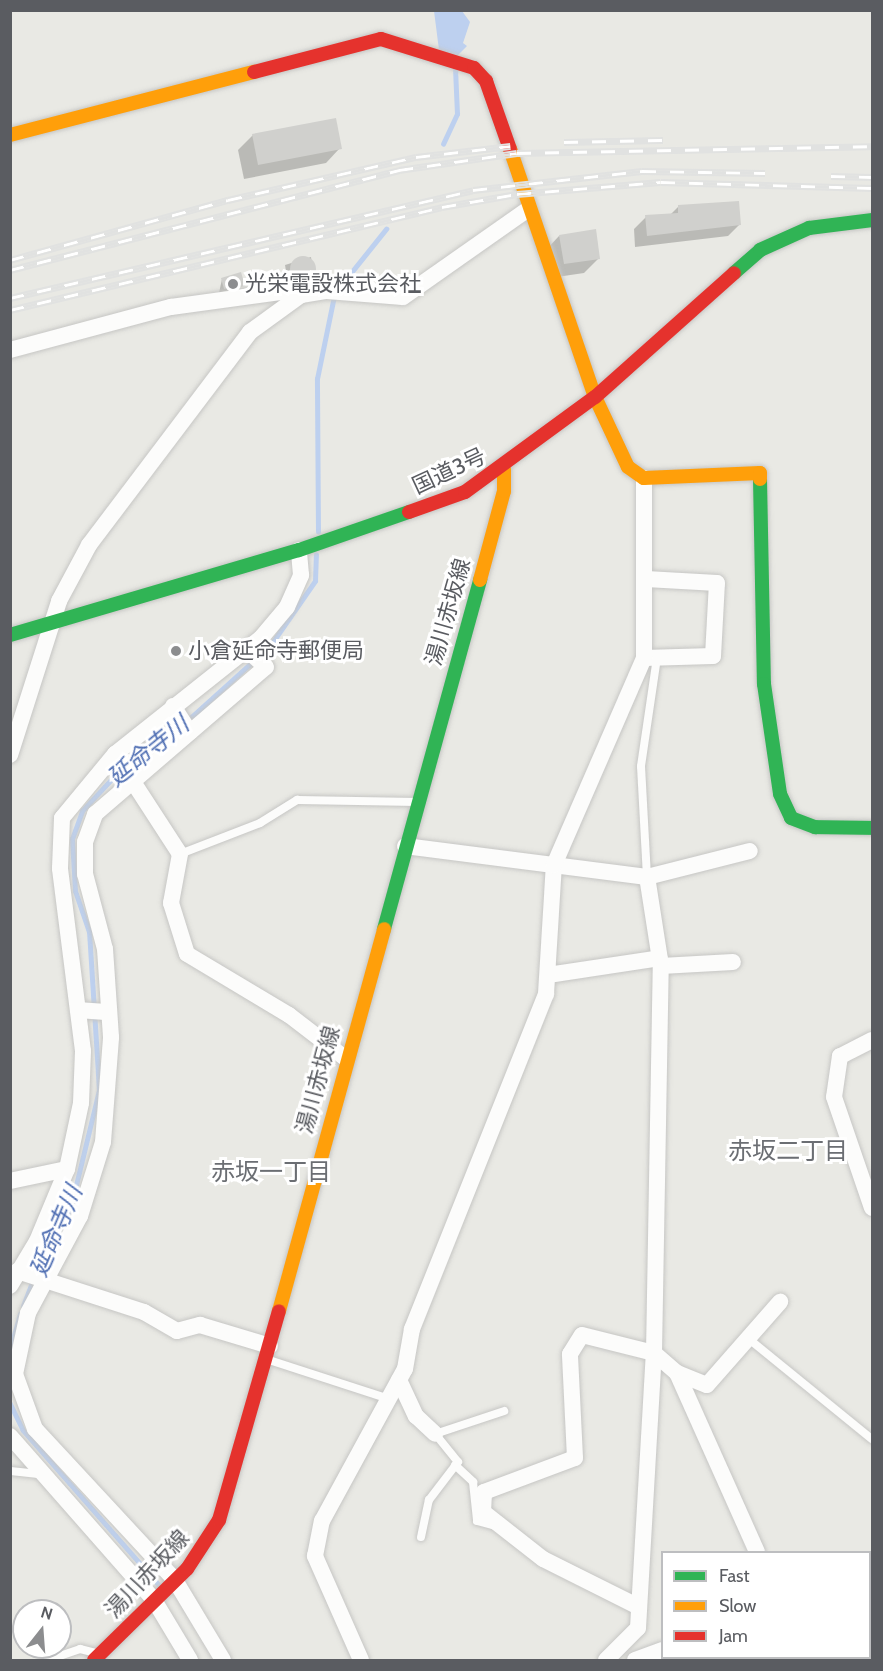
<!DOCTYPE html>
<html>
<head>
<meta charset="utf-8">
<style>
	body { margin:0 }
	#map { position:relative; width:883px; height:1671px; overflow:hidden; background:#e9e9e4; font-family:Cabin,"Noto Sans JP",sans-serif }
	div>[style] { position:absolute }
	[style*='--x'] { left:calc(var(--x)*1px); top:calc(var(--y)*1px); width:calc(var(--w)*1px); rotate:calc(var(--a)*1deg) }
	.water>* { inset:0; background:#bdd0ef }
	.shadow>* { inset:0; background:#0003 }
	.stream>* { height:4.5px; margin:-2.25px; padding:0 2.25px; transform-origin:2.25px; border-radius:2.25px; background:#bdd0ef }
	.building>* { inset:0; background:#d0d0cd }
	.round { border-radius:50% }
	.roads { filter:drop-shadow(0 0 2px #c6c6c4) drop-shadow(0 0 2px #c6c6c4) }
	.lane>* { height:8px; margin:-4px; padding:0 4px; transform-origin:4px; border-radius:4px; background:#fcfcfb }
	.street>* { height:16px; margin:-8px; padding:0 8px; transform-origin:8px; border-radius:8px; background:#fcfcfb }
	.fast>* { height:14px; margin:-7px; padding:0 7px; transform-origin:7px; border-radius:7px; background:#30b455 }
	.slow>* { height:14px; margin:-7px; padding:0 7px; transform-origin:7px; border-radius:7px; background:#ff9f0a }
	.jam>* { height:14px; margin:-7px; padding:0 7px; transform-origin:7px; border-radius:7px; background:#e5322d }
	.rail>* { height:7px; margin-top:-3.5px; transform-origin:0; background:repeating-linear-gradient(90deg,#fff 0 14px,#e1e2e1 0 28px); box-sizing:border-box; border-block:2px solid #e1e2e1 }
	.dots>* { width:16px; height:16px; translate:-50% -50%; box-sizing:border-box; border:3px solid #fff; border-radius:50% }
	span { translate:-50% -50%; white-space:nowrap; text-align:center; line-height:1.15; -webkit-text-stroke:6px #fff; paint-order:stroke }
	.poi-label { font-size:22px; color:#5a5c61 }
	.left { translate:0 -50%; text-align:left }
	.street-label { font-size:22px; color:#5a5c61 }
	.water-label { font-size:24px; color:#506fb3; font-style:italic }
	.neighbourhood-label { font-size:24px; color:#6b6e73 }
	.frame { position:absolute; inset:0; border:12px solid #5a5c61; pointer-events:none }
	.legend { position:absolute; left:661px; top:1551px; width:210px; height:108px; box-sizing:border-box; background:#fff; border:2px solid #bdbec0; margin:0; padding:8px 10px; list-style:none; font-size:18px; color:#5a5c61 }
	.legend li { display:flex; align-items:center; gap:12px; height:30px }
	.legend b { width:30px; border:2px solid #bdbec0 }
	.north { position:absolute; left:12px; top:1599px; width:60px; height:60px; box-sizing:border-box; background:#fff; border:2px solid #bdbec0; border-radius:50%; rotate:17deg; font-size:16px; font-weight:700; line-height:24px; text-align:center; color:#5a5c61 }
	.north::after { content:''; display:block; margin:auto; width:21px; height:27px; background:#8c8d8f; clip-path:polygon(50% 0,100% 100%,50% 72%,0 100%) }
</style>
</head>
<body>
<div id="map">
	<div class="water">
		<div style="clip-path:polygon(434px 11px,462px 11px,470px 22px,463px 43px,467px 46px,457px 56px,439px 50px)"></div>
	</div>
	<div class="shadow">
		<div style="clip-path:polygon(253px 135px,340px 148px,326px 163px,244px 179px,238px 150px)"></div>
		<div style="clip-path:polygon(678px 207px,740px 224px,728px 236px,635px 247px,634px 229px,646px 217px,670px 215px)"></div>
		<div style="clip-path:polygon(559px 236px,599px 258px,584px 273px,550px 278px,545px 251px)"></div>
		<div style="clip-path:polygon(311px 257px,314px 280px,288px 284px,285px 265px)"></div>
		<div style="clip-path:polygon(222px 279px,243px 286px,219px 293px)"></div>
	</div>
	<div class="stream">
		<div style="--x:443;--y:144;--w:33;--a:-65"></div>
		<div style="--x:457;--y:114;--w:45;--a:-92.5"></div>
		<div style="--x:338;--y:289;--w:77;--a:-51.3"></div>
		<div style="--x:318;--y:532;--w:153;--a:-90.4"></div>
		<div style="--x:317;--y:379;--w:85;--a:-78.4"></div>
		<div style="--x:187;--y:721;--w:112;--a:-42.1"></div>
		<div style="--x:270;--y:646;--w:79;--a:-55.3"></div>
		<div style="--x:315;--y:581;--w:26;--a:-88"></div>
		<div style="--x:127;--y:765;--w:66;--a:-35.1"></div>
		<div style="--x:36;--y:1272;--w:71;--a:-61.3"></div>
		<div style="--x:70;--y:1210;--w:123;--a:-76.4"></div>
		<div style="--x:99;--y:1090;--w:158;--a:-93.6"></div>
		<div style="--x:89;--y:932;--w:43;--a:-108.9"></div>
		<div style="--x:75;--y:891;--w:52;--a:-93.3"></div>
		<div style="--x:72;--y:839;--w:30;--a:-70"></div>
		<div style="--x:82;--y:811;--w:56;--a:-47.2"></div>
		<div style="--x:23;--y:1306;--w:28;--a:-69"></div>
		<div style="--x:10;--y:1349;--w:36;--a:-74"></div>
		<div style="--x:10;--y:1403;--w:30;--a:64"></div>
		<div style="--x:23;--y:1430;--w:206;--a:48.7"></div>
	</div>
	<div class="building">
		<div style="clip-path:polygon(336px 118px,342px 149px,258px 165px,252px 134px)"></div>
		<div style="clip-path:polygon(739px 201px,741px 225px,647px 236px,645px 215px,678px 213px,678px 205px)"></div>
		<div style="clip-path:polygon(596px 229px,600px 259px,564px 264px,559px 235px)"></div>
		<div class="round" style="left:290px;top:256px;width:26px;height:26px"></div>
		<div style="clip-path:polygon(241px 272px,245px 286px,224px 289px,221px 278px)"></div>
	</div>
	<div class="roads">
		<div class="lane">
			<div style="--x:180;--y:854;--w:86;--a:-21.2"></div>
			<div style="--x:260;--y:823;--w:44;--a:-31.9"></div>
			<div style="--x:297;--y:800;--w:120;--a:1"></div>
			<div style="--x:647;--y:877;--w:111;--a:-93.1"></div>
			<div style="--x:641;--y:766;--w:109;--a:-81.6"></div>
			<div style="--x:750;--y:1340;--w:157;--a:39.1"></div>
			<div style="--x:269;--y:1360;--w:126;--a:18"></div>
			<div style="--x:455;--y:1465;--w:25;--a:43"></div>
			<div style="--x:473;--y:1482;--w:39;--a:84"></div>
			<div style="--x:477;--y:1521;--w:24;--a:15"></div>
			<div style="--x:10;--y:1471;--w:29;--a:6"></div>
			<div style="--x:421;--y:1537;--w:38;--a:-78"></div>
			<div style="--x:429;--y:1500;--w:48;--a:-52.7"></div>
			<div style="--x:458;--y:1462;--w:36;--a:-129"></div>
			<div style="--x:435;--y:1434;--w:73;--a:-18.4"></div>
			<div style="--x:48;--y:1660;--w:34;--a:-19"></div>
			<div style="--x:80;--y:1649;--w:16;--a:14"></div>
		</div>
		<div class="street">
			<div style="--x:10;--y:350;--w:167;--a:-15"></div>
			<div style="--x:171;--y:307;--w:125;--a:-7.8"></div>
			<div style="--x:295;--y:290;--w:8;--a:40"></div>
			<div style="--x:644;--y:658;--w:69;--a:-1.7"></div>
			<div style="--x:713;--y:656;--w:73;--a:-86.9"></div>
			<div style="--x:717;--y:583;--w:71;--a:-176.8"></div>
			<div style="--x:173;--y:706;--w:31;--a:57"></div>
			<div style="--x:115;--y:754;--w:119;--a:57"></div>
			<div style="--x:180;--y:854;--w:50;--a:100.4"></div>
			<div style="--x:171;--y:903;--w:53;--a:72.6"></div>
			<div style="--x:187;--y:954;--w:119;--a:30.9"></div>
			<div style="--x:289;--y:1015;--w:71;--a:37.5"></div>
			<div style="--x:10;--y:755;--w:162;--a:-72.3"></div>
			<div style="--x:59;--y:601;--w:64;--a:-61.8"></div>
			<div style="--x:89;--y:545;--w:267;--a:-52.9"></div>
			<div style="--x:250;--y:332;--w:63;--a:-36"></div>
			<div style="--x:301;--y:295;--w:26;--a:-9"></div>
			<div style="--x:327;--y:291;--w:76;--a:4.5"></div>
			<div style="--x:403;--y:297;--w:153;--a:-35.1"></div>
			<div style="--x:405;--y:846;--w:244;--a:7.3"></div>
			<div style="--x:647;--y:877;--w:106;--a:-14.2"></div>
			<div style="--x:661;--y:966;--w:72;--a:-3.2"></div>
			<div style="--x:548;--y:975;--w:113;--a:-8.6"></div>
			<div style="--x:78;--y:1010;--w:31;--a:4"></div>
			<div style="--x:872;--y:1040;--w:36;--a:153"></div>
			<div style="--x:840;--y:1056;--w:41;--a:98.3"></div>
			<div style="--x:834;--y:1097;--w:117;--a:71.1"></div>
			<div style="--x:10;--y:1181;--w:58;--a:-11.9"></div>
			<div style="--x:17;--y:1271;--w:133;--a:17.9"></div>
			<div style="--x:144;--y:1312;--w:38;--a:30"></div>
			<div style="--x:177;--y:1331;--w:24;--a:-15"></div>
			<div style="--x:200;--y:1325;--w:73;--a:16.7"></div>
			<div style="--x:10;--y:1286;--w:52;--a:-59"></div>
			<div style="--x:37;--y:1241;--w:78;--a:-67.4"></div>
			<div style="--x:67;--y:1169;--w:67;--a:-78"></div>
			<div style="--x:81;--y:1103;--w:52;--a:-87.8"></div>
			<div style="--x:83;--y:1051;--w:184;--a:-97.2"></div>
			<div style="--x:60;--y:868;--w:50;--a:-87.7"></div>
			<div style="--x:62;--y:818;--w:83;--a:-50.4"></div>
			<div style="--x:115;--y:754;--w:186;--a:-38.5"></div>
			<div style="--x:261;--y:638;--w:40;--a:-50"></div>
			<div style="--x:287;--y:607;--w:35;--a:-66"></div>
			<div style="--x:301;--y:575;--w:25;--a:-95"></div>
			<div style="--x:677;--y:1373;--w:196;--a:65.9"></div>
			<div style="--x:399;--y:1380;--w:40;--a:65"></div>
			<div style="--x:416;--y:1416;--w:26;--a:43"></div>
			<div style="--x:10;--y:1436;--w:218;--a:48.7"></div>
			<div style="--x:154;--y:1600;--w:70;--a:59"></div>
			<div style="--x:639;--y:1607;--w:107;--a:-153.4"></div>
			<div style="--x:543;--y:1559;--w:76;--a:-141.9"></div>
			<div style="--x:483;--y:1512;--w:20;--a:-87"></div>
			<div style="--x:484;--y:1492;--w:97;--a:-20.5"></div>
			<div style="--x:575;--y:1458;--w:104;--a:-92.8"></div>
			<div style="--x:570;--y:1354;--w:22;--a:-58"></div>
			<div style="--x:582;--y:1335;--w:74;--a:14"></div>
			<div style="--x:654;--y:1353;--w:30;--a:41"></div>
			<div style="--x:677;--y:1373;--w:32;--a:22"></div>
			<div style="--x:707;--y:1385;--w:111;--a:-48.7"></div>
			<div style="--x:820;--y:1658;--w:4;--a:34"></div>
			<div style="--x:223;--y:1660;--w:93;--a:-121"></div>
			<div style="--x:175;--y:1580;--w:206;--a:-132.8"></div>
			<div style="--x:35;--y:1429;--w:59;--a:-110"></div>
			<div style="--x:15;--y:1374;--w:62;--a:-78"></div>
			<div style="--x:28;--y:1313;--w:110;--a:-61.8"></div>
			<div style="--x:80;--y:1216;--w:77;--a:-72.7"></div>
			<div style="--x:103;--y:1142;--w:105;--a:-85.6"></div>
			<div style="--x:111;--y:1037;--w:88;--a:-93.9"></div>
			<div style="--x:105;--y:949;--w:78;--a:-104.9"></div>
			<div style="--x:85;--y:874;--w:32;--a:-90"></div>
			<div style="--x:85;--y:842;--w:30;--a:-70"></div>
			<div style="--x:95;--y:814;--w:225;--a:-40.7"></div>
			<div style="--x:266;--y:667;--w:27;--a:-138"></div>
			<div style="--x:361;--y:1660;--w:114;--a:-113.9"></div>
			<div style="--x:315;--y:1556;--w:36;--a:-79"></div>
			<div style="--x:322;--y:1521;--w:173;--a:-61.4"></div>
			<div style="--x:405;--y:1369;--w:41;--a:-80.1"></div>
			<div style="--x:412;--y:1329;--w:361;--a:-68.2"></div>
			<div style="--x:546;--y:994;--w:129;--a:-86.5"></div>
			<div style="--x:554;--y:865;--w:226;--a:-66.5"></div>
			<div style="--x:644;--y:658;--w:180;--a:-90"></div>
			<div style="--x:606;--y:1660;--w:45;--a:-45"></div>
			<div style="--x:638;--y:1628;--w:275;--a:-86.7"></div>
			<div style="--x:654;--y:1353;--w:387;--a:-89"></div>
			<div style="--x:661;--y:966;--w:90;--a:-98.9"></div>
			<div style="--x:635;--y:1660;--w:29;--a:-20"></div>
		</div>
		<div class="fast">
			<div style="--x:734;--y:273;--w:35;--a:-41"></div>
			<div style="--x:760;--y:250;--w:54;--a:-24.2"></div>
			<div style="--x:809;--y:228;--w:64;--a:-7.2"></div>
			<div style="--x:760;--y:479;--w:205;--a:88.9"></div>
			<div style="--x:764;--y:684;--w:111;--a:81.7"></div>
			<div style="--x:780;--y:794;--w:26;--a:65"></div>
			<div style="--x:791;--y:818;--w:26;--a:21"></div>
			<div style="--x:815;--y:827;--w:57;--a:1"></div>
			<div style="--x:10;--y:635;--w:301;--a:-16.4"></div>
			<div style="--x:299;--y:550;--w:116;--a:-19.1"></div>
			<div style="--x:384;--y:929;--w:362;--a:-74.6"></div>
		</div>
		<div class="slow">
			<div style="--x:10;--y:135;--w:252;--a:-14.5"></div>
			<div style="--x:510;--y:149;--w:262;--a:71.1"></div>
			<div style="--x:595;--y:397;--w:77;--a:64.8"></div>
			<div style="--x:628;--y:467;--w:19;--a:35"></div>
			<div style="--x:644;--y:478;--w:116;--a:-2.5"></div>
			<div style="--x:760;--y:473;--w:6;--a:90"></div>
			<div style="--x:480;--y:580;--w:92;--a:-74.9"></div>
			<div style="--x:504;--y:491;--w:22;--a:-90"></div>
			<div style="--x:279;--y:1311;--w:396;--a:-74.6"></div>
		</div>
		<div class="jam">
			<div style="--x:254;--y:72;--w:131;--a:-14.6"></div>
			<div style="--x:381;--y:39;--w:97;--a:17.3"></div>
			<div style="--x:474;--y:68;--w:18;--a:47"></div>
			<div style="--x:486;--y:81;--w:72;--a:70.6"></div>
			<div style="--x:409;--y:512;--w:59;--a:-19.7"></div>
			<div style="--x:465;--y:492;--w:161;--a:-36.2"></div>
			<div style="--x:595;--y:397;--w:186;--a:-41.7"></div>
			<div style="--x:94;--y:1660;--w:130;--a:-44.4"></div>
			<div style="--x:187;--y:1569;--w:59;--a:-56.9"></div>
			<div style="--x:219;--y:1520;--w:217;--a:-74"></div>
		</div>
	</div>
	<div class="rail">
		<div style="--x:564;--y:142;--w:99;--a:-1.2"></div>
		<div style="--x:831;--y:176;--w:41;--a:1.4"></div>
		<div style="--x:10;--y:260;--w:226;--a:-15.4"></div>
		<div style="--x:228;--y:200;--w:193;--a:-12.9"></div>
		<div style="--x:416;--y:157;--w:95;--a:-6.7"></div>
		<div style="--x:10;--y:270;--w:402;--a:-14.4"></div>
		<div style="--x:399;--y:170;--w:119;--a:-8.2"></div>
		<div style="--x:517;--y:153;--w:355;--a:-1.1"></div>
		<div style="--x:10;--y:298;--w:475;--a:-13.1"></div>
		<div style="--x:473;--y:190;--w:170;--a:-6.4"></div>
		<div style="--x:642;--y:171;--w:123;--a:0.9"></div>
		<div style="--x:10;--y:310;--w:444;--a:-13.4"></div>
		<div style="--x:442;--y:207;--w:76;--a:-9.8"></div>
		<div style="--x:517;--y:194;--w:144;--a:-4.8"></div>
		<div style="--x:661;--y:182;--w:211;--a:1.6"></div>
	</div>
	<div class="dots">
		<div style="left:233px;top:284px;background:#8c8d8f"></div>
		<div style="left:176px;top:651px;background:#8c8d8f"></div>
	</div>
	<div class="poi-label">
		<span class="left" style="left:245px;top:284px">光栄電設株式会社</span>
		<span class="left" style="left:188px;top:651px">小倉延命寺郵便局</span>
	</div>
	<div class="street-label">
		<span style="left:449px;top:471px;rotate:-25deg">国道3号</span>
		<span style="left:448px;top:612px;rotate:-74deg">湯川赤坂線</span>
		<span style="left:318px;top:1080px;rotate:-75deg">湯川赤坂線</span>
		<span style="left:147px;top:1574px;rotate:-47deg">湯川赤坂線</span>
	</div>
	<div class="water-label">
		<span style="left:148px;top:751px;rotate:-39deg">延命寺川</span>
		<span style="left:56px;top:1231px;rotate:-67deg">延命寺川</span>
	</div>
	<div class="neighbourhood-label">
		<span style="left:788px;top:1151px">赤坂二丁目</span>
		<span style="left:271px;top:1172px">赤坂一丁目</span>
	</div>
	<div class="frame"></div>
	<ul class="legend">
	<li><b style="height:8px;background:#30b455"></b>Fast</li>
	<li><b style="height:8px;background:#ff9f0a"></b>Slow</li>
	<li><b style="height:8px;background:#e5322d"></b>Jam</li>
	</ul>
	<div class="north">N</div>
</div>
</body>
</html>
